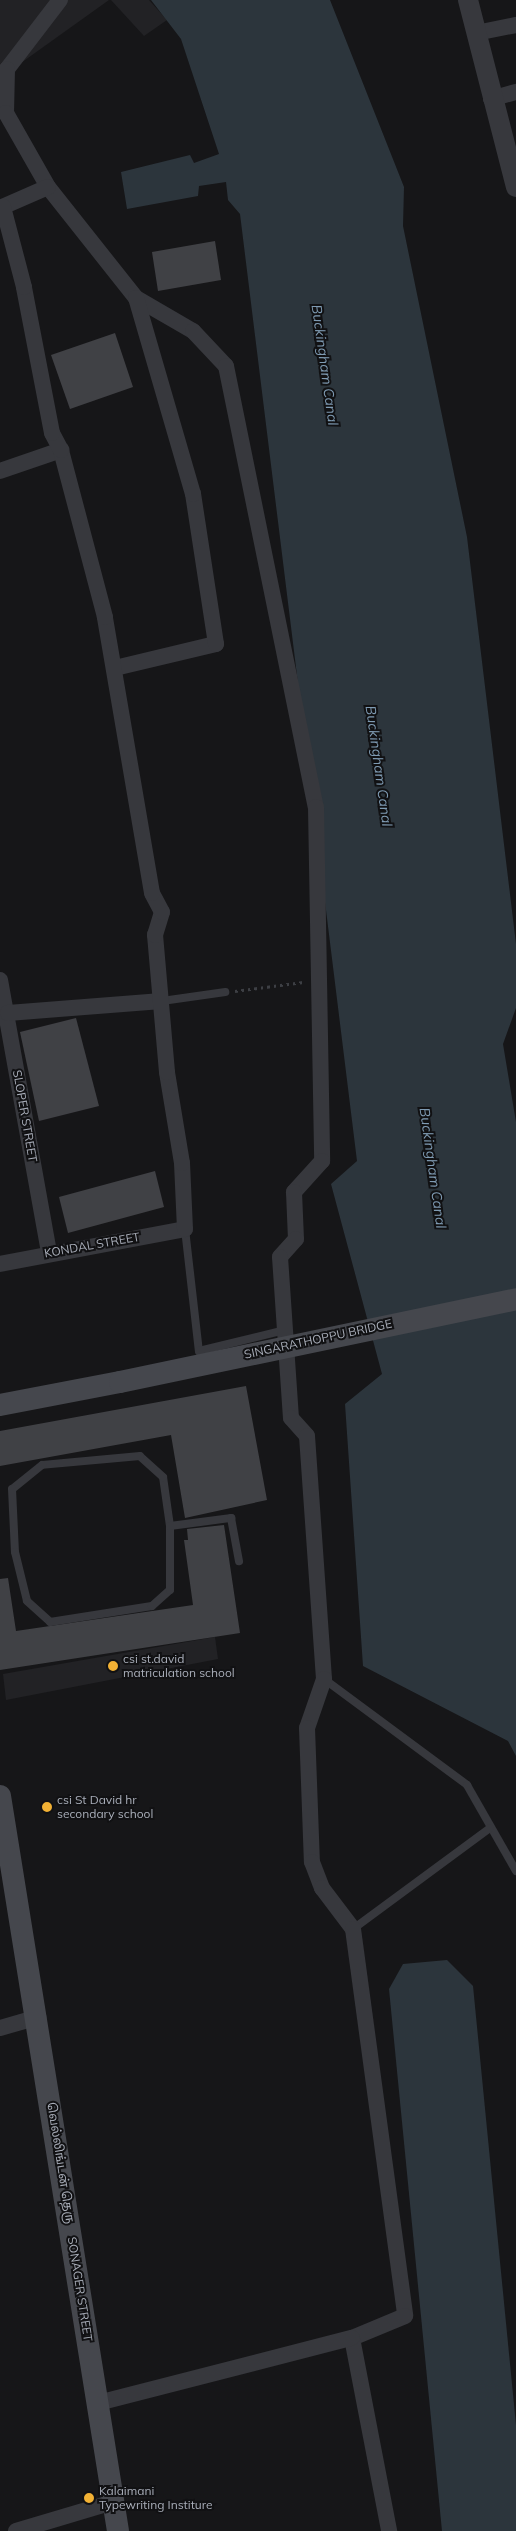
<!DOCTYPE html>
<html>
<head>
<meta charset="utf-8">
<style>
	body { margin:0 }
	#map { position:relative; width:516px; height:2531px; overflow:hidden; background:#161618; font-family:Mulish,"Noto Sans Tamil",sans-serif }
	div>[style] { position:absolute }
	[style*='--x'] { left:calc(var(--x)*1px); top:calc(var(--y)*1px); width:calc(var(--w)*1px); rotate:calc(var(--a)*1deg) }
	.built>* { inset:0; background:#222225 }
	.water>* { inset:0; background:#2c353c }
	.building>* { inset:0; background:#404145 }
	.path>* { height:3px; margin-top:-1.5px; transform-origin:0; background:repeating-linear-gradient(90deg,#3d3f44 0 2.5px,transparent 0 6.5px) }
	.service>* { height:8px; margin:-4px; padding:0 4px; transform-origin:4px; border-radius:4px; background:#37383d }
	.minor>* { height:16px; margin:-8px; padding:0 8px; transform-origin:8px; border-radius:8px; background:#37383d }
	.tertiary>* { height:20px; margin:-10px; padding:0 10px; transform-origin:10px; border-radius:10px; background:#37383d }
	.secondary>* { height:22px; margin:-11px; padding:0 11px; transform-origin:11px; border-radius:11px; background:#45474d }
	.secondary-bridge>* { height:22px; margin:-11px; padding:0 11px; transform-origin:11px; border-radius:11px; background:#45474d }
	.dots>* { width:14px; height:14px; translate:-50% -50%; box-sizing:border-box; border:2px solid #111113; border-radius:50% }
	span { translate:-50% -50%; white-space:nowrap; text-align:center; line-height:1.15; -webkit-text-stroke:4px #111113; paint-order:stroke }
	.street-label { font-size:12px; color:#a8adb8 }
	.poi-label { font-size:12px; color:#a8adb8 }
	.left { translate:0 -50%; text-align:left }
	.water-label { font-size:14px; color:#7f9bb3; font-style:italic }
</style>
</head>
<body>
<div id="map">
	<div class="built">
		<div style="clip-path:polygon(0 0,109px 0,0 78px)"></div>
		<div style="clip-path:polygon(111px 0,149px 0,167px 20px,144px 36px)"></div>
		<div style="clip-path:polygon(215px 1637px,218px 1659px,6px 1700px,3px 1674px)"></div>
	</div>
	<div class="water">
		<div style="clip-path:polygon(151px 0,330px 0,404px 187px,403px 226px,467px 537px,516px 944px,516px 1008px,503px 1044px,516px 1122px,516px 1756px,508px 1741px,363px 1666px,345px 1404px,382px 1374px,331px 1184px,357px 1161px,240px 214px,228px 200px,226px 182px,199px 186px,198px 196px,127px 209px,121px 172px,190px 155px,194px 163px,219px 154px,181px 39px)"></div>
		<div style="clip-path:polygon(447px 1960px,473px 1986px,516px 2425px,516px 2531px,442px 2531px,389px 1989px,403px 1964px)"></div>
	</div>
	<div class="building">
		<div style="clip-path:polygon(215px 241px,221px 280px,158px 291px,152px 252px)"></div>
		<div style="clip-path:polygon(115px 333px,133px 387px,70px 409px,51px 355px)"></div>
		<div style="clip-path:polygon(76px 1018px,99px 1106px,39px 1121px,20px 1032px)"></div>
		<div style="clip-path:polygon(155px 1171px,164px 1207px,68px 1233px,59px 1197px)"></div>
		<div style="clip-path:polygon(246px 1386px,267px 1500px,185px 1518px,171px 1435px,0 1466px,0 1431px)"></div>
		<div style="clip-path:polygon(224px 1525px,240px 1633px,0 1670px,0 1579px,8px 1578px,16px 1631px,193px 1605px,184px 1540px,188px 1540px,187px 1529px)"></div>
	</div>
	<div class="path">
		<div style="--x:235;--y:991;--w:69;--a:-7.5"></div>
	</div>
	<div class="service">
		<div style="--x:162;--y:1001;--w:64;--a:-8.1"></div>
		<div style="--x:185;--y:1229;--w:123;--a:83.5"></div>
		<div style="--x:199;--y:1351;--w:89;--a:-13.7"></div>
		<div style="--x:170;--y:1526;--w:49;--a:-98.1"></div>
		<div style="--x:163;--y:1477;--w:31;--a:-138"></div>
		<div style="--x:140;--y:1456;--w:98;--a:174.8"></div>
		<div style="--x:42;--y:1465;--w:38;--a:141"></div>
		<div style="--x:12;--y:1489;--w:63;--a:87.3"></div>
		<div style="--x:15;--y:1552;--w:50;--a:76.2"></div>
		<div style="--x:27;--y:1601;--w:31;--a:42"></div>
		<div style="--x:50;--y:1622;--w:103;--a:-8.9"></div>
		<div style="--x:152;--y:1606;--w:24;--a:-42"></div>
		<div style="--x:170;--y:1590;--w:64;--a:-90"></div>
		<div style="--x:170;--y:1526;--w:62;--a:-7.5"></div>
		<div style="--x:231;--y:1518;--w:44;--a:79.5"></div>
		<div style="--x:324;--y:1679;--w:178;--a:36.5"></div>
		<div style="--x:467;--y:1785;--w:99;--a:60.3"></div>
		<div style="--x:353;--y:1929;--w:170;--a:-36.4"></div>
	</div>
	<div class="minor">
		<div style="--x:60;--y:0;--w:87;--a:127.5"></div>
		<div style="--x:7;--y:69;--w:44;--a:91.3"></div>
		<div style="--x:6;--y:113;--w:85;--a:60.4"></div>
		<div style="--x:48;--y:187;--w:142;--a:51.6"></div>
		<div style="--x:136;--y:298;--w:66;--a:30.1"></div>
		<div style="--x:193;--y:331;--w:48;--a:46.7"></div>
		<div style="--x:226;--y:366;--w:450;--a:78.5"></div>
		<div style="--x:316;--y:807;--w:354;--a:89"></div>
		<div style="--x:322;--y:1161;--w:42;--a:132.1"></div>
		<div style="--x:294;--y:1192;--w:47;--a:87.6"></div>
		<div style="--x:296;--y:1239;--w:24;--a:132"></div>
		<div style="--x:280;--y:1257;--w:161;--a:86.1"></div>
		<div style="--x:291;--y:1418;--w:24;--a:48"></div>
		<div style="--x:307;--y:1436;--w:244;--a:86"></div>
		<div style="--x:324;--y:1679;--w:52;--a:109.1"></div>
		<div style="--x:307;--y:1728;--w:134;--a:87.9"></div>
		<div style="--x:312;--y:1862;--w:28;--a:69"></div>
		<div style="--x:322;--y:1888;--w:51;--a:52.9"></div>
		<div style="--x:353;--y:1929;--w:390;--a:82.3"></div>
		<div style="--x:405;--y:2316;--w:57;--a:157.5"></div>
		<div style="--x:352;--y:2338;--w:197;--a:79.1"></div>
		<div style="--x:476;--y:33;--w:41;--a:-11.3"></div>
		<div style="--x:491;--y:99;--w:26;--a:-16"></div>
		<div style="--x:0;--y:208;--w:52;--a:-23.6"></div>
		<div style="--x:0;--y:471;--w:65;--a:-19"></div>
		<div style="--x:115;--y:668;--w:104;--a:-13.4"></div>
		<div style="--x:216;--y:644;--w:152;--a:-98.7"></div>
		<div style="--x:193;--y:494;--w:204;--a:-106.2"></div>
		<div style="--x:0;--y:980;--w:276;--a:79.8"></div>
		<div style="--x:8;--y:1013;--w:154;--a:-4.5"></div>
		<div style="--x:0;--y:1264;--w:188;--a:-10.7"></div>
		<div style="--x:185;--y:1229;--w:66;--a:-92.6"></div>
		<div style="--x:182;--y:1163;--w:92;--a:-99.4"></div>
		<div style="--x:167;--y:1072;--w:138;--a:-95"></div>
		<div style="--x:155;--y:935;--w:24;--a:-73"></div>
		<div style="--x:162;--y:912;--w:21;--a:-118"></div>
		<div style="--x:152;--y:893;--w:280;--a:-99.7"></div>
		<div style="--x:105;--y:617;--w:173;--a:-104.8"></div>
		<div style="--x:61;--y:450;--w:19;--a:-118"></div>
		<div style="--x:52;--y:433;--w:149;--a:-100.9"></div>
		<div style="--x:24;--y:287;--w:83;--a:-104.7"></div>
		<div style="--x:0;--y:2028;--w:40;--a:-16"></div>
		<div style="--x:38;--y:2017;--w:7;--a:82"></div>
		<div style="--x:98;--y:2403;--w:262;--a:-14.4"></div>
		<div style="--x:16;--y:2531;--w:101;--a:-16.6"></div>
		<div style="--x:113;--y:2502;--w:11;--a:-100"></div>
	</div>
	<div class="tertiary">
		<div style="--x:468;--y:0;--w:193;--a:75.6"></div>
	</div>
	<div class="secondary">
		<div style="--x:0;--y:1405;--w:122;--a:-10.9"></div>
		<div style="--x:0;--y:1796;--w:744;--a:80.88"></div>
	</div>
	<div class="secondary-bridge">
		<div style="--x:120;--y:1382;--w:405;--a:-11.8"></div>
	</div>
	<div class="dots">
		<div style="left:113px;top:1666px;background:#f2b134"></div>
		<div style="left:47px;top:1807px;background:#f2b134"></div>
		<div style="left:89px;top:2498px;background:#f2b134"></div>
	</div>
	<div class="street-label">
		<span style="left:25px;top:1116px;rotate:80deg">SLOPER STREET</span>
		<span style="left:92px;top:1245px;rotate:-10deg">KONDAL STREET</span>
		<span style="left:318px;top:1339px;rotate:-12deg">SINGARATHOPPU BRIDGE</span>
		<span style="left:61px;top:2163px;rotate:81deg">வெல்லிங்டன் தெரு</span>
		<span style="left:80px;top:2289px;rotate:81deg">SONAGER STREET</span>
	</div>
	<div class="poi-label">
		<span class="left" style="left:123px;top:1666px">csi st.david<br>matriculation school</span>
		<span class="left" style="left:57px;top:1807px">csi St David hr<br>secondary school</span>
		<span class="left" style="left:99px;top:2498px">Kalaimani<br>Typewriting Institure</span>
	</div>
	<div class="water-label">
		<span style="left:325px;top:365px;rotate:82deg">Buckingham Canal</span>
		<span style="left:379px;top:766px;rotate:82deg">Buckingham Canal</span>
		<span style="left:433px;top:1168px;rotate:82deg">Buckingham Canal</span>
	</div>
</div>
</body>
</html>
